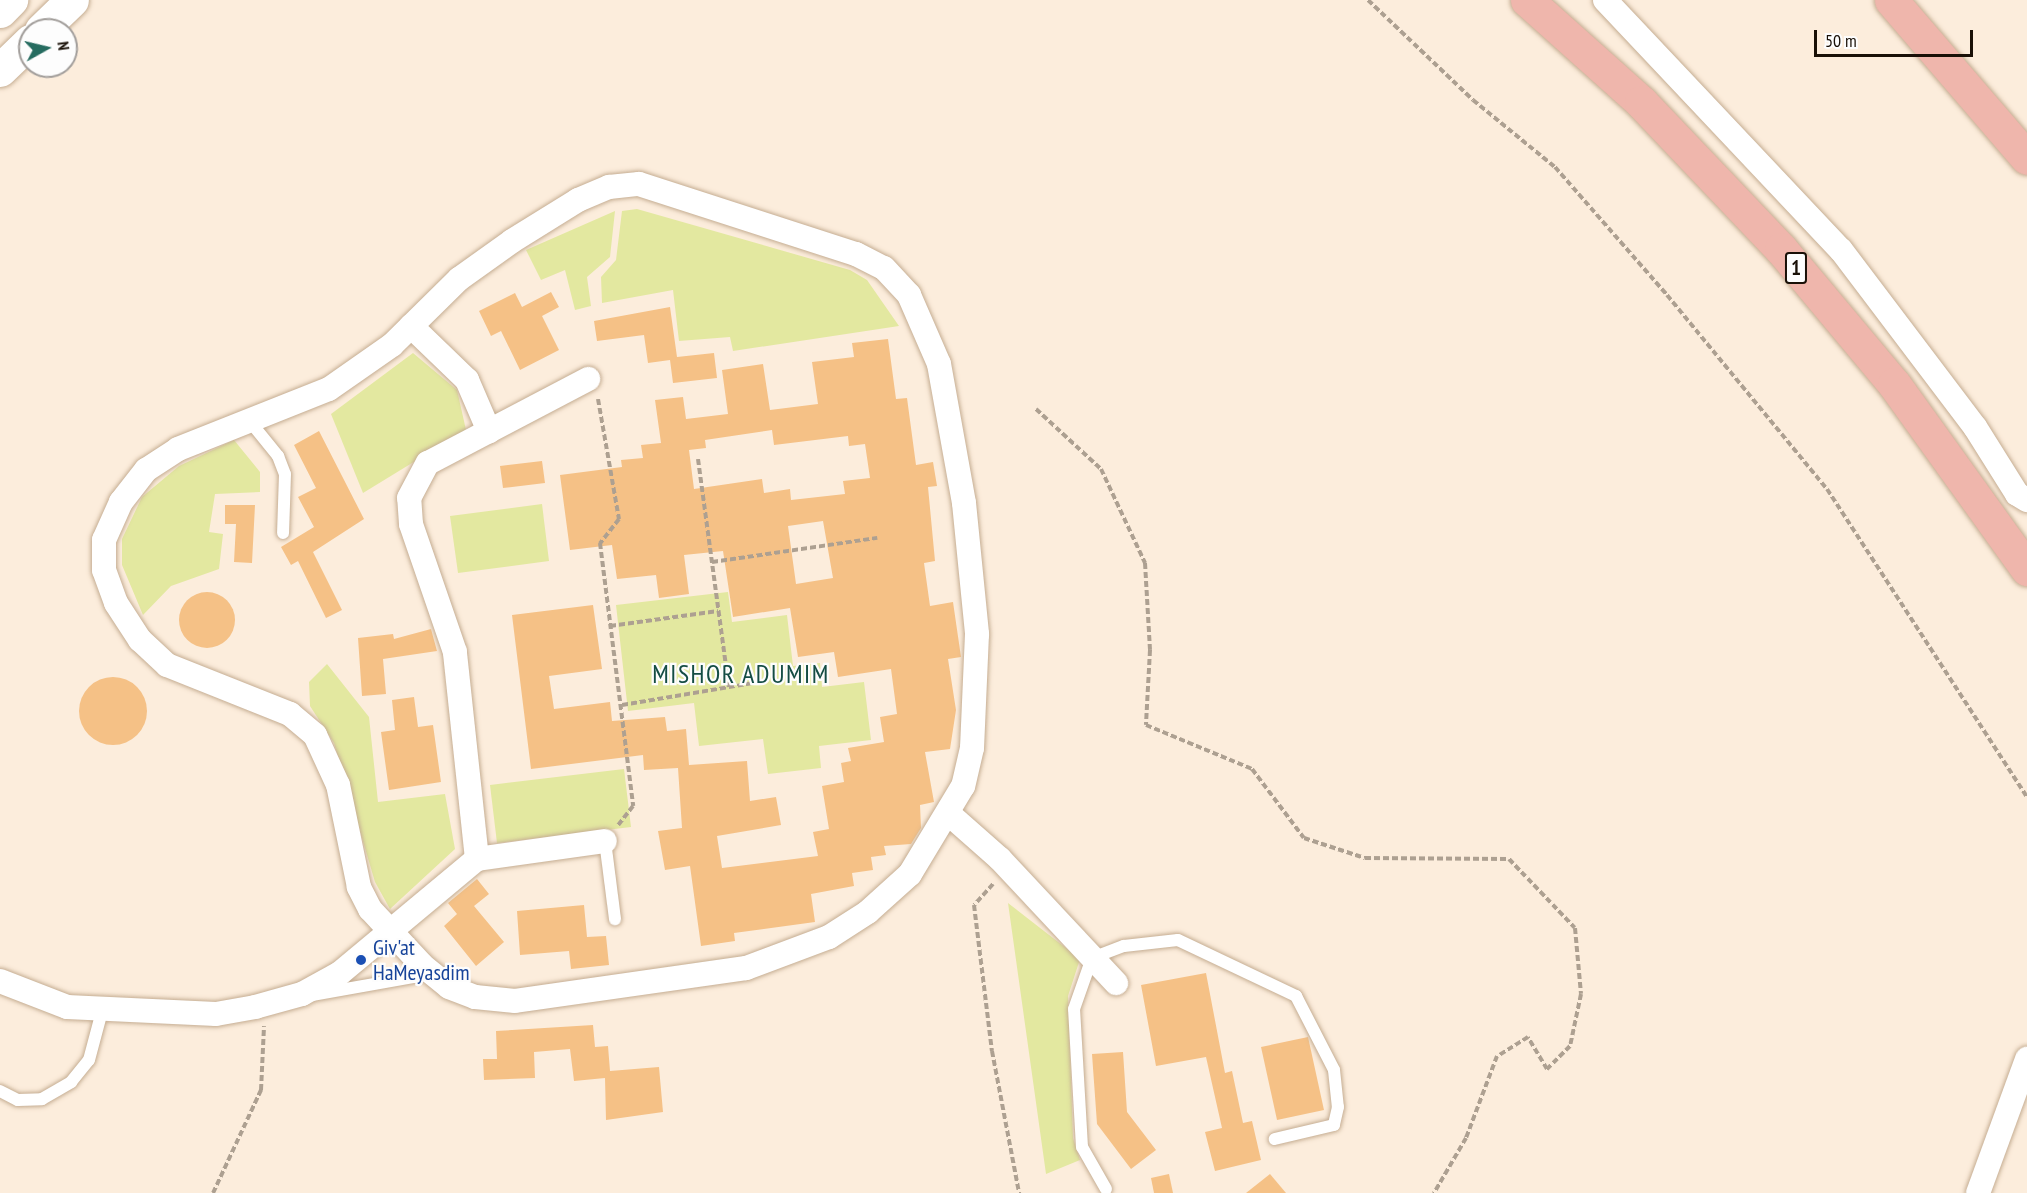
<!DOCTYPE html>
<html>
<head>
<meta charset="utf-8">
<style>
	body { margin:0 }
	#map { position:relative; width:2027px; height:1193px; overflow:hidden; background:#fceddc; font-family:"PT Sans Narrow",sans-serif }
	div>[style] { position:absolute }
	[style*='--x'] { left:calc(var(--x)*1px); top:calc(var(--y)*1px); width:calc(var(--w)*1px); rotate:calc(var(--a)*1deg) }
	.green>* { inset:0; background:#e3e8a0 }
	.building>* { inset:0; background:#f5c186 }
	.round { border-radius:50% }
	.path>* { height:4px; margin-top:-2px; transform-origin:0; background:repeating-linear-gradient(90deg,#ada091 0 6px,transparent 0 9px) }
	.roads { filter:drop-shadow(0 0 2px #c5ad92) drop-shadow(0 0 2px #c5ad92) }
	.lane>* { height:12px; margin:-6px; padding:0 6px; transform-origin:6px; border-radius:6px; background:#fff }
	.street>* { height:24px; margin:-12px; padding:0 12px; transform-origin:12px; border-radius:12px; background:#fff }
	.secondary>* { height:33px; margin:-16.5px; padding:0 16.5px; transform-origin:16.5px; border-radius:16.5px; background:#fff }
	.highway>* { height:33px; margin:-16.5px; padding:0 16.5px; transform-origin:16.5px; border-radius:16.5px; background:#efb6ac }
	.dots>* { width:16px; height:16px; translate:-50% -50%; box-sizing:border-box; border:3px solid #fdfdfd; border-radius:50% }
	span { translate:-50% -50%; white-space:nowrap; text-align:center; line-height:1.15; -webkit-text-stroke:4.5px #fdfdfd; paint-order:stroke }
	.shield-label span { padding:2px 4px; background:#fdfdfd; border:2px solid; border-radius:4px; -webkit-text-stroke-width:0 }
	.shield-label { font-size:21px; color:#191007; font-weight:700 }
	.transit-label { font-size:22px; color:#164399 }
	.left { translate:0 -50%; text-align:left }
	.quarter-label { font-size:26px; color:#154d44; letter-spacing:1.5px }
	.north { position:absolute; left:18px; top:18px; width:60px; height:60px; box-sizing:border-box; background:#fdfdfd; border:2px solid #a29e9b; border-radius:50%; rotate:82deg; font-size:16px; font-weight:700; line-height:24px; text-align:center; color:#191007 }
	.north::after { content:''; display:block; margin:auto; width:21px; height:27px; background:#266c60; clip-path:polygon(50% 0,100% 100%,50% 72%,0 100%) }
	.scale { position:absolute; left:1814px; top:30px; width:159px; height:27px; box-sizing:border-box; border:3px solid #191007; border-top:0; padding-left:8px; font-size:18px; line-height:21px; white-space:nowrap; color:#191007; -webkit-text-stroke:4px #fdfdfd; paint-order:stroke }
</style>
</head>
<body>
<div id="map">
	<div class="green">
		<div style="clip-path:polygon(637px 209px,850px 270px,867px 280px,899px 326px,733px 351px,730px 337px,679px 341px,673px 290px,602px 303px,601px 277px,616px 260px,622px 211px)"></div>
		<div style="clip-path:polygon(615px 211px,610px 257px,587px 277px,591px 306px,575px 310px,565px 270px,541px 280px,526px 250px)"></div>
		<div style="clip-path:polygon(413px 353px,457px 390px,466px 430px,363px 493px,331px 414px)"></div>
		<div style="clip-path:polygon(234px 440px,260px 472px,260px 492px,215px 494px,209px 532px,223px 534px,219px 569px,171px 586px,143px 615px,122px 565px,122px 539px,142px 497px,179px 466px)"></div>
		<div style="clip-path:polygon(542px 504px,549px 561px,458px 573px,450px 516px)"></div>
		<div style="clip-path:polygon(728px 592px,732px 622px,787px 615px,793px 666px,820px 663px,822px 687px,864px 682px,871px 740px,819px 746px,821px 768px,768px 774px,763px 739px,699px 746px,694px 703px,628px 711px,616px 605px)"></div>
		<div style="clip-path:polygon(327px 664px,369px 717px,378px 802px,445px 794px,455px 849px,390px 909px,375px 882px,334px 743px,310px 706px,309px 682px)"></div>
		<div style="clip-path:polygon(624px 769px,631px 827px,497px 843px,490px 785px)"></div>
		<div style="clip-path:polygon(1008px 903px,1080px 959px,1068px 996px,1073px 1138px,1080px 1160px,1046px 1174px)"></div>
	</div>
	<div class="building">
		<div style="clip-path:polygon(551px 292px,559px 307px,542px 316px,559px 350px,520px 370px,501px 331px,491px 336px,479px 311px,515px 293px,522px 307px)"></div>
		<div style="clip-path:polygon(670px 307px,677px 357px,714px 353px,717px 378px,673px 383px,670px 360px,648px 363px,644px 335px,597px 341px,594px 321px)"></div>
		<div style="clip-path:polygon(evenodd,888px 339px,896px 399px,907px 398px,916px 465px,933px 462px,937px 486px,928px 487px,935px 561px,924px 563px,930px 606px,953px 602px,961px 657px,948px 659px,956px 710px,950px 749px,925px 752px,934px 802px,920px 805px,921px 828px,911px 844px,884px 846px,886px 855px,871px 857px,873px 870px,852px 873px,854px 886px,811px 894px,815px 922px,734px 933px,735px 941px,701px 946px,690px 866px,665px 870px,658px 831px,682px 828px,678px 768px,644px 770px,643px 755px,531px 769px,512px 615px,593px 605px,602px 669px,549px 676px,554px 709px,610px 702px,612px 721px,665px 717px,667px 731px,686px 729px,689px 765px,747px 761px,750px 801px,776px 797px,781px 825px,717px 836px,722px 868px,818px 856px,813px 832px,829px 829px,822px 786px,844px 782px,841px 763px,851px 761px,848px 748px,884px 742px,880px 717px,897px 714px,891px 669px,838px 677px,834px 652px,798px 657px,790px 608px,733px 617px,723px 551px,684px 555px,689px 594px,659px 598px,656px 575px,617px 579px,612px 545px,570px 550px,560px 475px,622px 467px,621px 460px,643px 458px,641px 445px,661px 443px,655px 400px,683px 397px,686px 419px,728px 414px,722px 370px,763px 364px,770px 410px,818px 404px,812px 362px,854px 357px,852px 343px,888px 339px,772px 430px,774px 445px,848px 436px,849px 446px,865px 444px,870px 478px,843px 481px,845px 494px,791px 500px,790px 489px,764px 493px,762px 479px,694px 489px,689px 450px,706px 448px,705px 440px,772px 430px,888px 339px,823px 521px,833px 578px,796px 584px,788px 526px,823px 521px)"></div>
		<div style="clip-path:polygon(319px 431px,364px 519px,313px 552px,342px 610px,326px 618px,298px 561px,291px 565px,281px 547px,314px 527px,298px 497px,316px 488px,294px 445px)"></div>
		<div style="clip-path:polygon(542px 461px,545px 483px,503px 488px,500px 466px)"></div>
		<div style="clip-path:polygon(225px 505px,255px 505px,252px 563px,234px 562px,236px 524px,225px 524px)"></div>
		<div class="round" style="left:179px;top:592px;width:56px;height:56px"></div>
		<div style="clip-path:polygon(431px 629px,437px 651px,383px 659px,386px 694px,362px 696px,358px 638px,393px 634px,394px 639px)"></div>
		<div class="round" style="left:79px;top:677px;width:68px;height:68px"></div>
		<div style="clip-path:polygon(414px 697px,418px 727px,433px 725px,441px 782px,389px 790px,381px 732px,395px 730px,392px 700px)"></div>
		<div style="clip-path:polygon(477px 879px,489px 894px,474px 906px,504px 942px,476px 966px,444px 926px,457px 914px,448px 903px)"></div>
		<div style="clip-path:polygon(584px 905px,587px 937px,606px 936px,609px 965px,571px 969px,569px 951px,520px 955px,517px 911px)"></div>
		<div style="clip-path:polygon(1206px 973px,1225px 1073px,1232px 1071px,1243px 1123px,1252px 1121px,1261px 1160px,1215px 1171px,1205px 1132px,1222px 1128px,1206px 1057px,1156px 1066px,1141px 985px)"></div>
		<div style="clip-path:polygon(593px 1025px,595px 1047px,608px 1046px,610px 1071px,659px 1067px,663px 1112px,606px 1120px,605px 1078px,574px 1081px,570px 1049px,534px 1052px,535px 1078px,484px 1080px,483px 1059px,497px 1059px,496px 1031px)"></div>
		<div style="clip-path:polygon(1308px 1037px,1324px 1110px,1277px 1120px,1261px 1047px)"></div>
		<div style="clip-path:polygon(1123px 1052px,1127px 1112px,1156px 1150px,1131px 1169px,1097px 1124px,1092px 1054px)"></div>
		<div style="clip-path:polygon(1169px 1174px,1173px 1193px,1154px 1193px,1151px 1178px)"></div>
		<div style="clip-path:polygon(1270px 1174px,1286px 1193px,1246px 1193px)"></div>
	</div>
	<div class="path">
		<div style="--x:1368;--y:0;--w:145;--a:43.6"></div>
		<div style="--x:1473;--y:100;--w:106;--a:39.3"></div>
		<div style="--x:1555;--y:167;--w:170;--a:48.8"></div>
		<div style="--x:1667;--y:295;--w:251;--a:50.5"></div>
		<div style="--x:1827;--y:489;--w:367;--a:57"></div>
		<div style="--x:598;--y:399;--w:122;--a:80.1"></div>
		<div style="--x:619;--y:519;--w:31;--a:128"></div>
		<div style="--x:600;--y:543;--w:265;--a:82.8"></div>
		<div style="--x:633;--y:806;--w:24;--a:128"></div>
		<div style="--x:1036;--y:409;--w:88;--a:42.7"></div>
		<div style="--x:1101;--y:469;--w:104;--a:64.9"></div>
		<div style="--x:1145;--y:563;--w:87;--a:86.7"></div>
		<div style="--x:1150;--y:650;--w:75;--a:93.1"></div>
		<div style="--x:1146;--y:725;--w:115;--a:22.5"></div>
		<div style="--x:1252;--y:769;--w:86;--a:53"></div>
		<div style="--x:1304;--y:838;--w:64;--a:18.2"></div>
		<div style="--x:1365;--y:858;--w:144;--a:0.4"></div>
		<div style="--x:1509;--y:859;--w:95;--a:46.3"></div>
		<div style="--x:1575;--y:928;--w:66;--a:84.8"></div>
		<div style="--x:1581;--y:994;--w:53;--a:101.9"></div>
		<div style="--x:1570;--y:1046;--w:33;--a:135"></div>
		<div style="--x:1547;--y:1069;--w:37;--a:-121"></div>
		<div style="--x:1528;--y:1037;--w:36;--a:148"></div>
		<div style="--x:1497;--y:1056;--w:88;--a:110.7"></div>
		<div style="--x:1466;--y:1138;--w:64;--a:120.2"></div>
		<div style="--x:698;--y:459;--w:230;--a:82.3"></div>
		<div style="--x:712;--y:562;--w:167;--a:-8.3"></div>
		<div style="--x:610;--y:626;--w:109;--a:-7.9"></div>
		<div style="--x:622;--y:705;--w:140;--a:-9.5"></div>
		<div style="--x:993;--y:884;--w:28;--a:132"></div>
		<div style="--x:974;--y:905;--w:147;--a:83"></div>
		<div style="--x:992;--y:1051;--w:145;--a:79.2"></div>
		<div style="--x:213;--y:1193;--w:114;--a:-65"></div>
		<div style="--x:261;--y:1090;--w:64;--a:-87.3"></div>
	</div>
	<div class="roads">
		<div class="lane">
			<div style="--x:248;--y:419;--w:48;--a:51"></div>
			<div style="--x:278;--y:456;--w:19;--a:69"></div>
			<div style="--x:285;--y:474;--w:59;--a:91.9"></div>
			<div style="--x:605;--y:841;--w:79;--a:82.7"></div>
			<div style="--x:312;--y:995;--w:104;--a:-10"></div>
			<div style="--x:414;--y:977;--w:14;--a:-56"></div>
			<div style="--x:0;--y:1091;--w:20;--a:27"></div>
			<div style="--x:18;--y:1100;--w:24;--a:-2"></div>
			<div style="--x:42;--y:1099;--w:34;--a:-30"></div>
			<div style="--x:71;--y:1082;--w:28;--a:-51"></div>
			<div style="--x:89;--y:1060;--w:51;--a:-75.1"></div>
			<div style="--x:1106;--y:1189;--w:48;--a:-119.7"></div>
			<div style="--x:1082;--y:1147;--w:138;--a:-93.3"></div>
			<div style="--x:1074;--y:1009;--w:54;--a:-70.6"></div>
			<div style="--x:1092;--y:958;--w:34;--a:-21"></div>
			<div style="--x:1124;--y:946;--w:54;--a:-6.3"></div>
			<div style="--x:1178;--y:940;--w:131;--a:25.4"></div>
			<div style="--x:1296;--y:996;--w:83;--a:62.8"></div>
			<div style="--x:1334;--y:1070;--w:37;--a:84"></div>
			<div style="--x:1338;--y:1107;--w:18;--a:103"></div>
			<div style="--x:1334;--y:1125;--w:61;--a:166.7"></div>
		</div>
		<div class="street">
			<div style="--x:1605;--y:0;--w:344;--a:46.7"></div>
			<div style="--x:1841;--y:250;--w:222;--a:52.9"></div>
			<div style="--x:1975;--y:427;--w:79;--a:57.9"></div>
			<div style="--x:2017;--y:494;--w:12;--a:31"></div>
			<div style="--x:639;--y:184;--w:228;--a:17.9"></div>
			<div style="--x:856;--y:254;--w:31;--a:27"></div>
			<div style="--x:884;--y:268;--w:37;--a:47"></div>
			<div style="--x:909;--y:295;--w:75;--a:66.5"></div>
			<div style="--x:939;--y:364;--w:141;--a:79.8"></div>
			<div style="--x:964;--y:503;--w:132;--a:84.3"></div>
			<div style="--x:977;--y:634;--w:114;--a:92.5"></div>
			<div style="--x:972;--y:748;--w:39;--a:103"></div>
			<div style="--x:963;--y:786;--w:103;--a:121.1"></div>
			<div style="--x:910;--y:874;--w:57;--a:137.9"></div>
			<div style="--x:868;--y:912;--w:46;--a:147.3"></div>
			<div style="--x:829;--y:937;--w:89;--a:159.5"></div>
			<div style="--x:746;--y:968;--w:233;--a:171.9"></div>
			<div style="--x:515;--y:1001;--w:40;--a:-174.3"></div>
			<div style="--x:475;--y:997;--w:28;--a:-159"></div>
			<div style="--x:449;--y:987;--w:35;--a:-141"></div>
			<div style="--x:422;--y:965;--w:76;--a:-132.9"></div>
			<div style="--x:370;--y:909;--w:25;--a:-117"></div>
			<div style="--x:359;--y:887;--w:104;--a:-101.6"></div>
			<div style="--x:338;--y:785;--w:55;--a:-114.7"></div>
			<div style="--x:315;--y:735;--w:33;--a:-140"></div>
			<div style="--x:290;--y:714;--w:132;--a:-158.3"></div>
			<div style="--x:167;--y:665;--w:37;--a:-137"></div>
			<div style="--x:140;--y:640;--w:44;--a:-123"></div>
			<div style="--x:116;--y:603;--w:35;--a:-110"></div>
			<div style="--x:104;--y:570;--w:30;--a:-90"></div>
			<div style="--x:104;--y:540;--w:42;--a:-65.9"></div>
			<div style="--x:121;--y:502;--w:41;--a:-52"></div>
			<div style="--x:146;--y:470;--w:38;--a:-33"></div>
			<div style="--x:178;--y:449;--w:162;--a:-21.7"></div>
			<div style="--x:329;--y:389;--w:77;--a:-34.9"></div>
			<div style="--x:392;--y:345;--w:94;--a:-44.6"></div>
			<div style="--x:459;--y:279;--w:65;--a:-35.6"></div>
			<div style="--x:512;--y:241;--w:78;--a:-31.8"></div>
			<div style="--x:578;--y:200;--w:34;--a:-23"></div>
			<div style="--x:609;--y:187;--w:30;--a:-6"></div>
			<div style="--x:411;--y:326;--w:78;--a:44"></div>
			<div style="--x:467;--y:380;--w:56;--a:66.7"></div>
			<div style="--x:949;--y:814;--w:68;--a:41.4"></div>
			<div style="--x:1000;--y:859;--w:170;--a:46.9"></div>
			<div style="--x:477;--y:859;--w:208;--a:-96.1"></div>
			<div style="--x:455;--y:652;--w:135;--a:-109"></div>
			<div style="--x:411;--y:524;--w:26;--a:-94"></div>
			<div style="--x:409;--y:498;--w:40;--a:-62"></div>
			<div style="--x:428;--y:463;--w:181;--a:-27.7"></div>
			<div style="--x:0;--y:981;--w:72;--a:21.2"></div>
			<div style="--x:67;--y:1007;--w:149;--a:2.7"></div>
			<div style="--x:216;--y:1014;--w:40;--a:-10"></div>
			<div style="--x:255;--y:1007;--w:49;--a:-15.5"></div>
			<div style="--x:302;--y:994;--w:43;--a:-28.9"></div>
			<div style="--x:340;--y:973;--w:178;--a:-39.8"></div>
			<div style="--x:477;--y:859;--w:129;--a:-8"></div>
			<div style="--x:1978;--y:1193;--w:143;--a:-69.9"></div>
		</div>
		<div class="secondary">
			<div style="--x:0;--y:11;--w:16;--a:-45"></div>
			<div style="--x:41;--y:30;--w:43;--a:-44.1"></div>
			<div style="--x:0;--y:70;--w:42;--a:-44"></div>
		</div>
		<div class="highway">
			<div style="--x:1527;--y:0;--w:153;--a:41.8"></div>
			<div style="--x:1641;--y:102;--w:203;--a:46.4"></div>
			<div style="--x:1781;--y:249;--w:176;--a:50.1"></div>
			<div style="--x:1894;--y:384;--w:228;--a:54.3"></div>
			<div style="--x:1891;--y:0;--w:208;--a:49.3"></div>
		</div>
	</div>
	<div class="dots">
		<div style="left:361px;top:960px;background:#1a4fb4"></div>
	</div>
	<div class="shield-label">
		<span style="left:1796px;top:268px">1</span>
	</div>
	<div class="transit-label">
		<span class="left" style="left:373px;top:960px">Giv'at<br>HaMeyasdim</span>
	</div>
	<div class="quarter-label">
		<span style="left:741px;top:674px">MISHOR ADUMIM</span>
	</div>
	<div class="north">N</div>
	<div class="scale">50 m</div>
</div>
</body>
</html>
